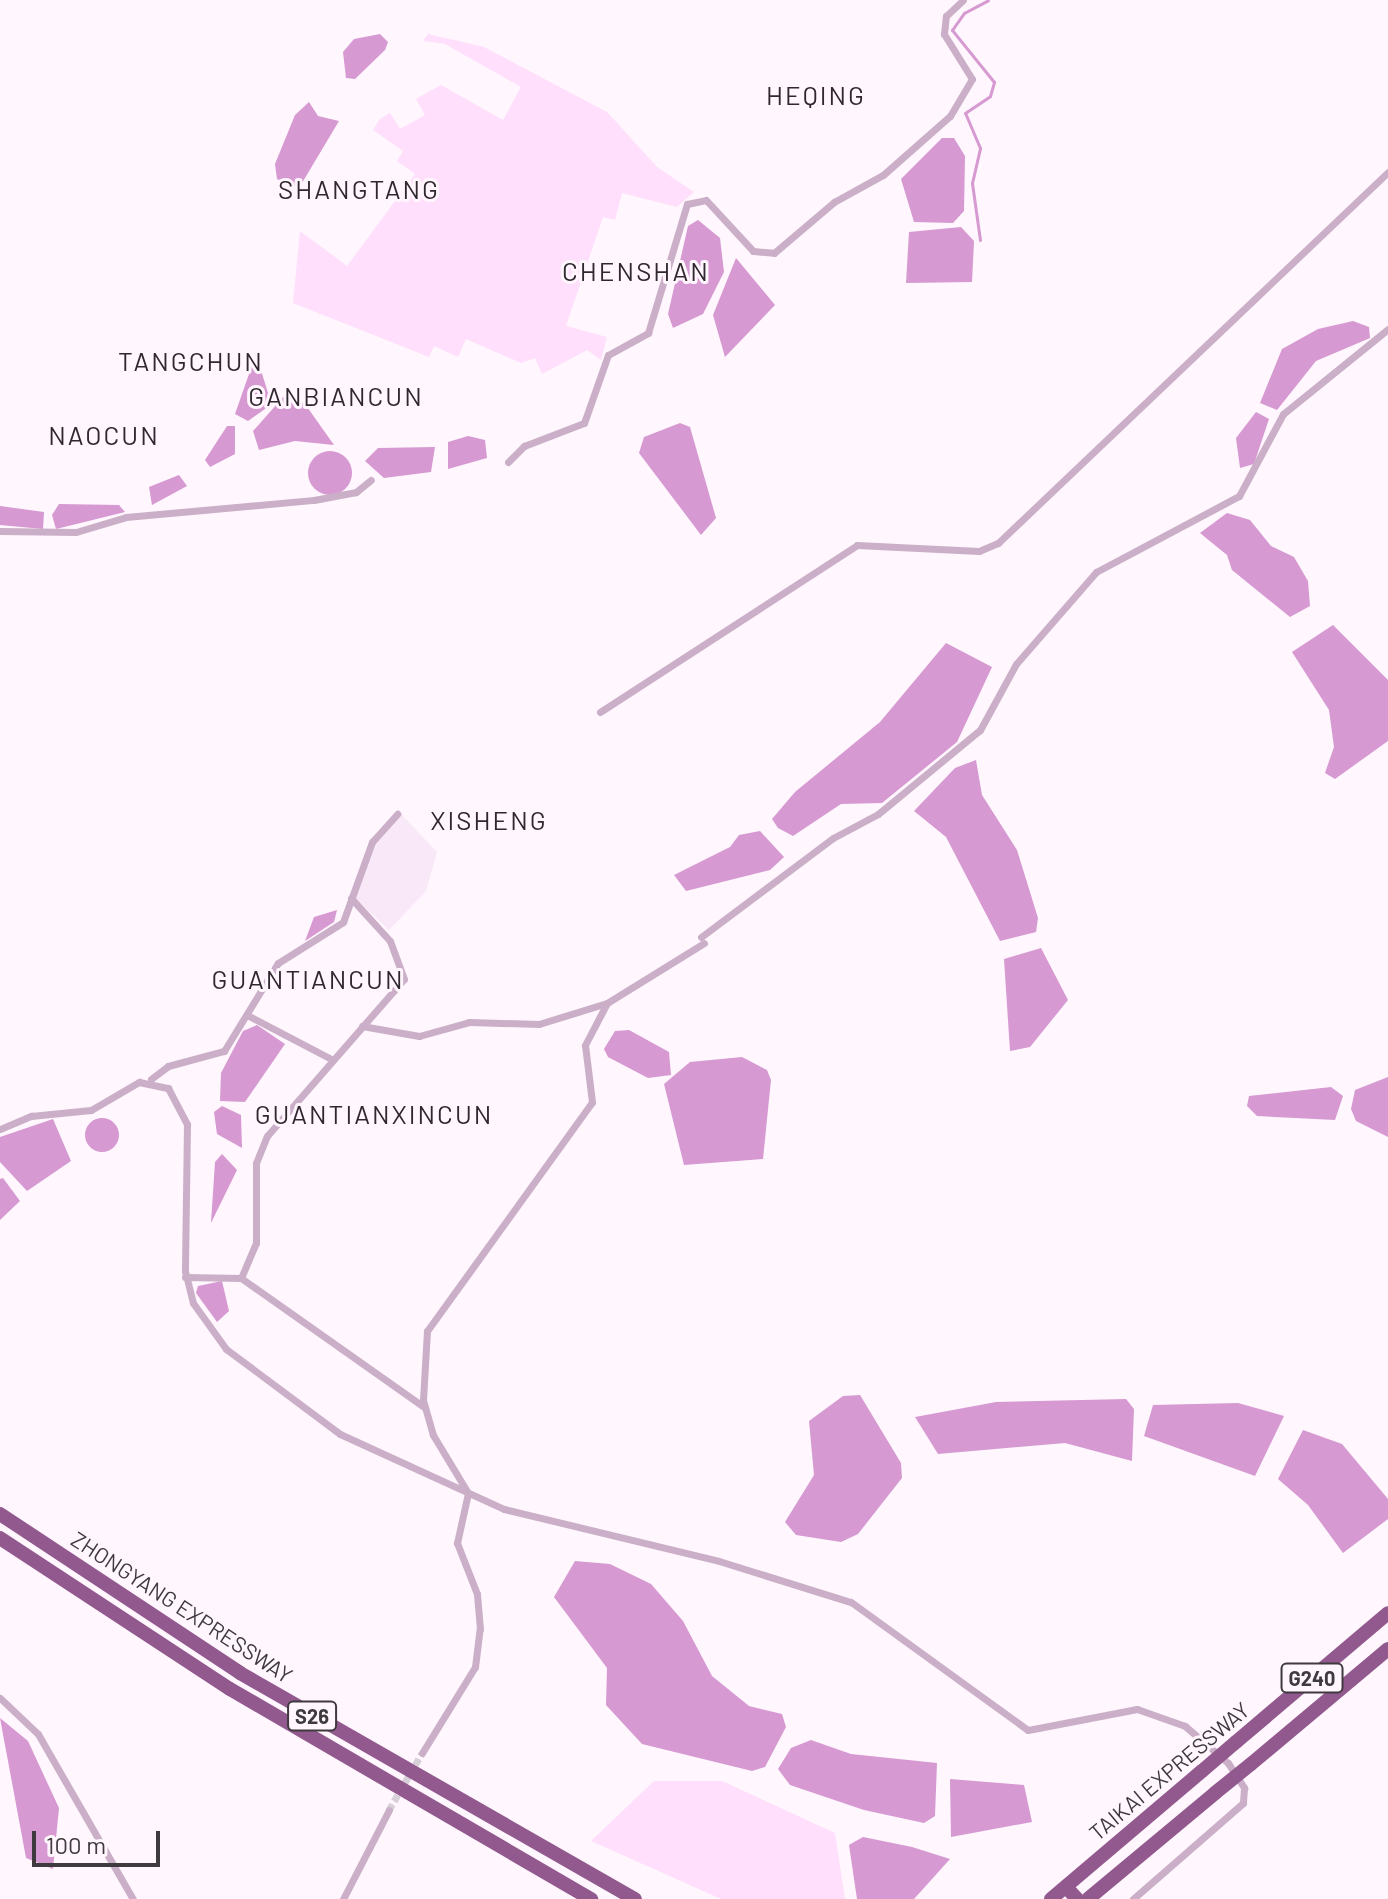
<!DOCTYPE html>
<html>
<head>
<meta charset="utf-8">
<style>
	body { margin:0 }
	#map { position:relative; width:1388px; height:1899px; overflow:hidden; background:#fff6fe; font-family:Barlow,sans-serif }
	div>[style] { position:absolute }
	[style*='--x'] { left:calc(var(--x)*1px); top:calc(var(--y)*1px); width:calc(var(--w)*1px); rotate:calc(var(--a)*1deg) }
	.built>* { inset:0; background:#f9e8f7 }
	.green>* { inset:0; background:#ffdffb }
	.water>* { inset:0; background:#d699d1 }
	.round { border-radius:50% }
	.stream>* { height:3px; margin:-1.5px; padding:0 1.5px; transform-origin:1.5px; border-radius:1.5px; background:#d699d1 }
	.street-tunnel>* { height:7px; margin-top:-3.5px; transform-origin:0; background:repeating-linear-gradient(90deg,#d8d0d8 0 7px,transparent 0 10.5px) }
	.street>* { height:7px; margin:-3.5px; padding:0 3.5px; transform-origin:3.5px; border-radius:3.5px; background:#cbafc8 }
	.highway>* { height:14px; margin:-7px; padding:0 7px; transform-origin:7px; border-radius:7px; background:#92598e }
	.highway-bridge>* { height:14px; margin:-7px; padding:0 7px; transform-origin:7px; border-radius:7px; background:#92598e }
	span { translate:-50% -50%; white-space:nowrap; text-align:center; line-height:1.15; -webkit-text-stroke:6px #fff6fe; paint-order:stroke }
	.shield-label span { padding:2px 6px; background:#fff6fe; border:2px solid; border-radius:6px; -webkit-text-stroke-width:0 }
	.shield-label { font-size:20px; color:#3e3a3e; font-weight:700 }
	.street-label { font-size:22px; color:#3e3a3e }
	.quarter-label { font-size:26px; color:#30282f; letter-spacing:2px }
	.scale { position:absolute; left:32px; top:1831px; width:128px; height:36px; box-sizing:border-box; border:4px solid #3e3a3e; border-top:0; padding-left:10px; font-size:24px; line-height:28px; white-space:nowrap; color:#3e3a3e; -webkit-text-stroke:6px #fff6fe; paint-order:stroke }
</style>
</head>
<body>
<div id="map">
	<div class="built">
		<div style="clip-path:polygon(402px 815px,437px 852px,426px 891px,389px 930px,353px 896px,370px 849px)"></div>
	</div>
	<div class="green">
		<div style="clip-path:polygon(428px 34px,484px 47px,607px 112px,657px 167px,694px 192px,677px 207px,622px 193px,615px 220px,603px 217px,566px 326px,607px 337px,601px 360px,587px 350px,542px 374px,535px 358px,521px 363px,466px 339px,458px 357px,434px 346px,429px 357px,293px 303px,300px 231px,347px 266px,415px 174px,397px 161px,403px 151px,373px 130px,380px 119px,390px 113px,400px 129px,425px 115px,416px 99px,441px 85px,503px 120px,521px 87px,445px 44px,423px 41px)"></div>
		<div style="clip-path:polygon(654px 1781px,722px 1781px,835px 1833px,845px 1899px,721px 1899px,591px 1841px)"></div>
	</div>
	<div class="water">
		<div style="clip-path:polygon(380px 34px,388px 42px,385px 50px,355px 79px,346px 78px,343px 52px,354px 39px)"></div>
		<div style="clip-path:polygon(309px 102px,318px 116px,339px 121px,299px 188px,277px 179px,275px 164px,295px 115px)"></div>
		<div style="clip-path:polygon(942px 138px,954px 138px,965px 156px,964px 211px,953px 223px,914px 222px,901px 179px)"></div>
		<div style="clip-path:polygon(698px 220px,720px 238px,724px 272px,703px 314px,673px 328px,668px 314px,688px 226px)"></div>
		<div style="clip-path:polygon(961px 227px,974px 241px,972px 282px,906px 283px,909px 232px)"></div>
		<div style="clip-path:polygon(736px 258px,775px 305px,725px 357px,713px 315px)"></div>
		<div style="clip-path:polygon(1353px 321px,1369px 327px,1370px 338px,1316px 361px,1277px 410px,1260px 403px,1282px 349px,1318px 329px)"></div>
		<div style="clip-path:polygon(256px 354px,268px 393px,265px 409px,248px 421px,235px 414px)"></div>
		<div style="clip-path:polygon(285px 395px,305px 404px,334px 445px,295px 441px,259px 450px,253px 431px)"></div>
		<div style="clip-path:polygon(1256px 412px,1269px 419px,1254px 464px,1240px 468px,1236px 438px)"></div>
		<div style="clip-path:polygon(680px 423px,690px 427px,716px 518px,701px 535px,639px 453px,644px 437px)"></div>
		<div style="clip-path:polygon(227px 426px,235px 426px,235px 454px,210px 467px,205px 460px)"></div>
		<div style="clip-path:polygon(468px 436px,485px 440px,487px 458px,448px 469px,448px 442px)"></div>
		<div style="clip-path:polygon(435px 447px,431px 472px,384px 478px,365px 461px,378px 448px)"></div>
		<div class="round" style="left:308px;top:451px;width:44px;height:44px"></div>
		<div style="clip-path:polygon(179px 475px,187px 486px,152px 505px,149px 487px)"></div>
		<div style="clip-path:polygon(59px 504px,119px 505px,125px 512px,56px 529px,52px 515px)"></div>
		<div style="clip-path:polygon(0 506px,44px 512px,43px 529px,0 525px)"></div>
		<div style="clip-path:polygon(1227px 513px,1250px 520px,1271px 546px,1294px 557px,1308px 581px,1310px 606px,1290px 617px,1232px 570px,1227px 555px,1200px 533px)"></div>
		<div style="clip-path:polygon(1333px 625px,1388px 680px,1388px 741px,1335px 779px,1325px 773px,1334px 747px,1329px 710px,1292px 652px)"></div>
		<div style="clip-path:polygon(946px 643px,992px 667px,957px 742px,882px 803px,841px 804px,793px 836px,778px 828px,772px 819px,795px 792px,880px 722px)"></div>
		<div style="clip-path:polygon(976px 760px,982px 795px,1017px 850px,1038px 918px,1036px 932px,1000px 941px,946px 837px,914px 811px,955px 768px)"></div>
		<div style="clip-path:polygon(760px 831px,784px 857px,770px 870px,686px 891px,674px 875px,730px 847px,739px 835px)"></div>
		<div style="clip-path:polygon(337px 910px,334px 922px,305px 941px,314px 917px)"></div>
		<div style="clip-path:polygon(1041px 948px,1068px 1000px,1030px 1047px,1010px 1051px,1004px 959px)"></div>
		<div style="clip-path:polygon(257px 1025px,285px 1044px,245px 1102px,220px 1101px,221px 1073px,243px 1031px)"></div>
		<div style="clip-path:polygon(629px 1030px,669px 1052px,671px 1075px,648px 1078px,608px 1057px,604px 1049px,615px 1031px)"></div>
		<div style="clip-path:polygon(742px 1057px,767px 1070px,771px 1080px,763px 1159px,684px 1165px,664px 1084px,690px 1062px)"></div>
		<div style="clip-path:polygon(1388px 1077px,1388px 1137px,1356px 1121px,1351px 1109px,1355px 1090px)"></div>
		<div style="clip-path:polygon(1331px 1087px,1343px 1096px,1335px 1120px,1257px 1116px,1247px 1106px,1249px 1096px)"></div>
		<div style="clip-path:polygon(222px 1106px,241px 1115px,242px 1148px,217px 1134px,214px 1112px)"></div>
		<div class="round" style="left:85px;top:1118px;width:34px;height:34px"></div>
		<div style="clip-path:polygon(53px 1119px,71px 1161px,27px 1191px,0 1162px,0 1137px)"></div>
		<div style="clip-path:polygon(222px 1154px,237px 1170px,211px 1223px,215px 1162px)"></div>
		<div style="clip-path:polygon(3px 1178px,20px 1201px,0 1220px,0 1179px)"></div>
		<div style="clip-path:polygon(222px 1281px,229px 1311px,217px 1322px,196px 1293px,198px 1286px)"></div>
		<div style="clip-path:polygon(860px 1395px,901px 1463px,902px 1478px,858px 1534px,841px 1542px,796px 1535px,785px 1522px,814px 1475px,809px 1421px,843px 1396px)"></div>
		<div style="clip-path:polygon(1126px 1399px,1134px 1409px,1132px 1461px,1065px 1443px,938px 1454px,915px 1417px,996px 1402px)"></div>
		<div style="clip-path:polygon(1238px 1403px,1284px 1416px,1255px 1476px,1144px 1436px,1153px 1405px)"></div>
		<div style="clip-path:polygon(1303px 1430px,1342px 1444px,1388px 1499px,1388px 1519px,1343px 1553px,1308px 1505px,1278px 1479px)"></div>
		<div style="clip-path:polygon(575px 1561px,610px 1564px,651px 1584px,683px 1621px,712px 1676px,749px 1706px,782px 1714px,786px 1727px,765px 1767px,752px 1771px,642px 1744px,606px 1705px,607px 1668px,554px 1597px)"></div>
		<div style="clip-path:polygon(0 1718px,28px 1741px,59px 1808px,53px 1869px,26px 1858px)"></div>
		<div style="clip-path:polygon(811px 1740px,851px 1754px,937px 1763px,935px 1816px,924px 1823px,864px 1810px,790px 1785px,778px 1769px,791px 1748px)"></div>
		<div style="clip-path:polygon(950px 1779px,1024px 1785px,1032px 1822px,951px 1837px)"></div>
		<div style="clip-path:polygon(863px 1837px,912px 1847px,950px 1859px,914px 1899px,857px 1899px,849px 1845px)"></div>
	</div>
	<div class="stream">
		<div style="--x:980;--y:240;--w:58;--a:-98"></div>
		<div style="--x:972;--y:183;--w:36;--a:-77"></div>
		<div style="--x:980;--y:148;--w:38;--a:-113"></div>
		<div style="--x:965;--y:113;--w:30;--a:-34"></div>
		<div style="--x:990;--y:96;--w:15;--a:-74"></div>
		<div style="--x:994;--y:82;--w:67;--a:-128.9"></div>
		<div style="--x:952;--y:30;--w:21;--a:-55"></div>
		<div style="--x:964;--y:13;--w:27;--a:-28"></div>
	</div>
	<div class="street-tunnel">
		<div style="--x:389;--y:1810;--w:66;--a:-59.9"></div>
	</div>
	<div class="street">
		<div style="--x:508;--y:462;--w:23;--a:-45"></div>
		<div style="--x:524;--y:446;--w:64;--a:-21"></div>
		<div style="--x:584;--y:423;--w:72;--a:-70.6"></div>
		<div style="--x:608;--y:355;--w:46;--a:-28.8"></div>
		<div style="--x:648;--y:333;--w:135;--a:-73.2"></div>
		<div style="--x:687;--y:204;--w:19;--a:-12"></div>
		<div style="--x:706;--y:200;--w:69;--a:47.3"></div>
		<div style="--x:753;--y:251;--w:21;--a:5"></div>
		<div style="--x:774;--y:253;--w:79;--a:-40.4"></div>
		<div style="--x:834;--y:202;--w:56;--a:-28.9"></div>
		<div style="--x:883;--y:175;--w:89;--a:-41.4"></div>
		<div style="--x:950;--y:116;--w:43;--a:-59.3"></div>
		<div style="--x:972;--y:79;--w:53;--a:-121.9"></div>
		<div style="--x:944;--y:34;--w:18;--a:-84"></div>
		<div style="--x:946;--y:16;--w:23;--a:-43"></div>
		<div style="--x:0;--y:531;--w:76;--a:0.8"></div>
		<div style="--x:76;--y:532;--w:52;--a:-16.7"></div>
		<div style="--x:126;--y:517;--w:189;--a:-5.2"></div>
		<div style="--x:314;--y:500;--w:43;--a:-10.8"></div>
		<div style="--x:356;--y:492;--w:19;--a:-39"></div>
		<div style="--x:600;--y:712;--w:306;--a:-33"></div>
		<div style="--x:857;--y:545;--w:122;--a:2.8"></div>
		<div style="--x:979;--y:551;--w:21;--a:-23"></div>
		<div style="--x:998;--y:543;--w:538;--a:-43.57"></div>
		<div style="--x:701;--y:937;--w:165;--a:-36.9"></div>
		<div style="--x:833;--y:838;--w:51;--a:-28.1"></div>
		<div style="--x:878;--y:814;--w:132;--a:-39.5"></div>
		<div style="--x:980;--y:730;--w:75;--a:-61.4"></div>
		<div style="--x:1016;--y:664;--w:122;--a:-49"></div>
		<div style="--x:1096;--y:572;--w:162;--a:-28"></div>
		<div style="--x:1239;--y:496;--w:93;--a:-61.8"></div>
		<div style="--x:1283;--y:414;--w:135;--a:-39"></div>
		<div style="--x:247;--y:1015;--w:95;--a:27.6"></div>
		<div style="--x:362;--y:1026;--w:58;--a:10"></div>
		<div style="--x:419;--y:1036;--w:52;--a:-15.6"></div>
		<div style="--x:469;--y:1022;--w:70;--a:1.6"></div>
		<div style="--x:539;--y:1024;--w:71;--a:-17.2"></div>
		<div style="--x:151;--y:1079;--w:21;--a:-37"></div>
		<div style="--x:168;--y:1066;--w:58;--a:-15"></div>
		<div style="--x:224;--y:1051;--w:103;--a:-58.5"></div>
		<div style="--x:278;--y:963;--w:77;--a:-32.2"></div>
		<div style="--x:343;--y:922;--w:85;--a:-70.1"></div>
		<div style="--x:372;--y:842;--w:38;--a:-48"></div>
		<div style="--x:0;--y:1129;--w:34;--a:-23"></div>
		<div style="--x:31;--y:1116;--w:60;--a:-5.7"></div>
		<div style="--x:91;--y:1110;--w:56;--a:-30.3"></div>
		<div style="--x:139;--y:1082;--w:30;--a:12"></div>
		<div style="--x:168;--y:1088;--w:41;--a:62.2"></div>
		<div style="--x:187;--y:1124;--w:147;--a:90.8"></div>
		<div style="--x:185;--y:1271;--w:33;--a:76"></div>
		<div style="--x:193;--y:1303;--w:57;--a:54.3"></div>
		<div style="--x:226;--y:1349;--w:142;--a:36.7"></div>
		<div style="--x:340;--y:1434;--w:180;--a:24.6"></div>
		<div style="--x:504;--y:1509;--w:221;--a:13.6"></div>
		<div style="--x:719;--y:1561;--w:138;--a:17.3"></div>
		<div style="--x:851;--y:1602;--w:218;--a:35.9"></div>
		<div style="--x:1028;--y:1730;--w:111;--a:-10.9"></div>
		<div style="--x:1137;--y:1709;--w:51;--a:19.5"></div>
		<div style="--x:1185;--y:1726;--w:57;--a:40.7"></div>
		<div style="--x:1228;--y:1763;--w:30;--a:57"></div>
		<div style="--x:1244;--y:1788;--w:15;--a:94"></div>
		<div style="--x:1243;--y:1803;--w:146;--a:138.9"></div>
		<div style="--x:185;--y:1277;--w:56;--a:1"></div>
		<div style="--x:241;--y:1278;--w:225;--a:35.2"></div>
		<div style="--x:241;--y:1278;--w:38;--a:-67"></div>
		<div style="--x:256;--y:1243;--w:80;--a:-90"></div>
		<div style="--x:256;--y:1163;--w:29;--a:-68"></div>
		<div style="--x:267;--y:1136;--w:208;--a:-48.9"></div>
		<div style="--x:404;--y:979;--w:40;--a:-110.2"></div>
		<div style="--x:390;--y:941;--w:58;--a:-132.2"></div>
		<div style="--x:0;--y:1698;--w:52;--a:43.5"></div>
		<div style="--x:38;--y:1734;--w:190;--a:60.1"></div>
		<div style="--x:422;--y:1753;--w:101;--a:-58.4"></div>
		<div style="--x:475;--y:1667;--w:38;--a:-83"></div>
		<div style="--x:480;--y:1629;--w:35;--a:-95"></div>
		<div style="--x:477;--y:1594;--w:55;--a:-111.4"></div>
		<div style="--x:457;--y:1543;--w:51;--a:-77.6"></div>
		<div style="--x:468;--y:1493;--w:68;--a:-121.1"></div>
		<div style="--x:433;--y:1435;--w:36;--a:-106"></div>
		<div style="--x:423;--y:1400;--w:69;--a:-86.7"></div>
		<div style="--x:427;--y:1331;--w:282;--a:-54.2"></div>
		<div style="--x:592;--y:1102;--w:57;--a:-97"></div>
		<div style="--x:585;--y:1045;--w:47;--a:-62.4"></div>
		<div style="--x:607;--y:1003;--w:114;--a:-31.7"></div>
		<div style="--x:343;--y:1899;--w:100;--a:-62.7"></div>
	</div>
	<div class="highway">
		<div style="--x:0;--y:1514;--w:288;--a:33.5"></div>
		<div style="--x:240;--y:1673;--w:455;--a:29.8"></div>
		<div style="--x:0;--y:1538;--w:275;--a:33.3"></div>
		<div style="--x:230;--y:1689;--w:418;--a:30.2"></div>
		<div style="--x:1236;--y:1742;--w:199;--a:-40.3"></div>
		<div style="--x:1251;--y:1764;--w:179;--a:-40"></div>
		<div style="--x:1066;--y:1887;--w:16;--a:47"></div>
		<div style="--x:1051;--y:1899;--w:198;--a:-40.3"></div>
		<div style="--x:1088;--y:1899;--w:165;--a:-39.8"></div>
	</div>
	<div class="highway-bridge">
		<div style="--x:1202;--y:1771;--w:45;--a:-40.5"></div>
		<div style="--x:1215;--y:1793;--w:46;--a:-38.9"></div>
	</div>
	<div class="shield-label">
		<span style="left:1312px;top:1678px">G240</span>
		<span style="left:312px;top:1716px">S26</span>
	</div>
	<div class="street-label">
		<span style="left:182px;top:1607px;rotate:33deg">ZHONGYANG EXPRESSWAY</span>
		<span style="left:1169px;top:1771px;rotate:-40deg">TAIKAI EXPRESSWAY</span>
	</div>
	<div class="quarter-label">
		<span style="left:816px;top:95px">HEQING</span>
		<span style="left:359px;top:189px">SHANGTANG</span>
		<span style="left:636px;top:271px">CHENSHAN</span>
		<span style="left:191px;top:361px">TANGCHUN</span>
		<span style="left:336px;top:396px">GANBIANCUN</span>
		<span style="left:104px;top:435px">NAOCUN</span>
		<span style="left:489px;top:820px">XISHENG</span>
		<span style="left:308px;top:979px">GUANTIANCUN</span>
		<span style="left:374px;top:1114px">GUANTIANXINCUN</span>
	</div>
	<div class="scale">100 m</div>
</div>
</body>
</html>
